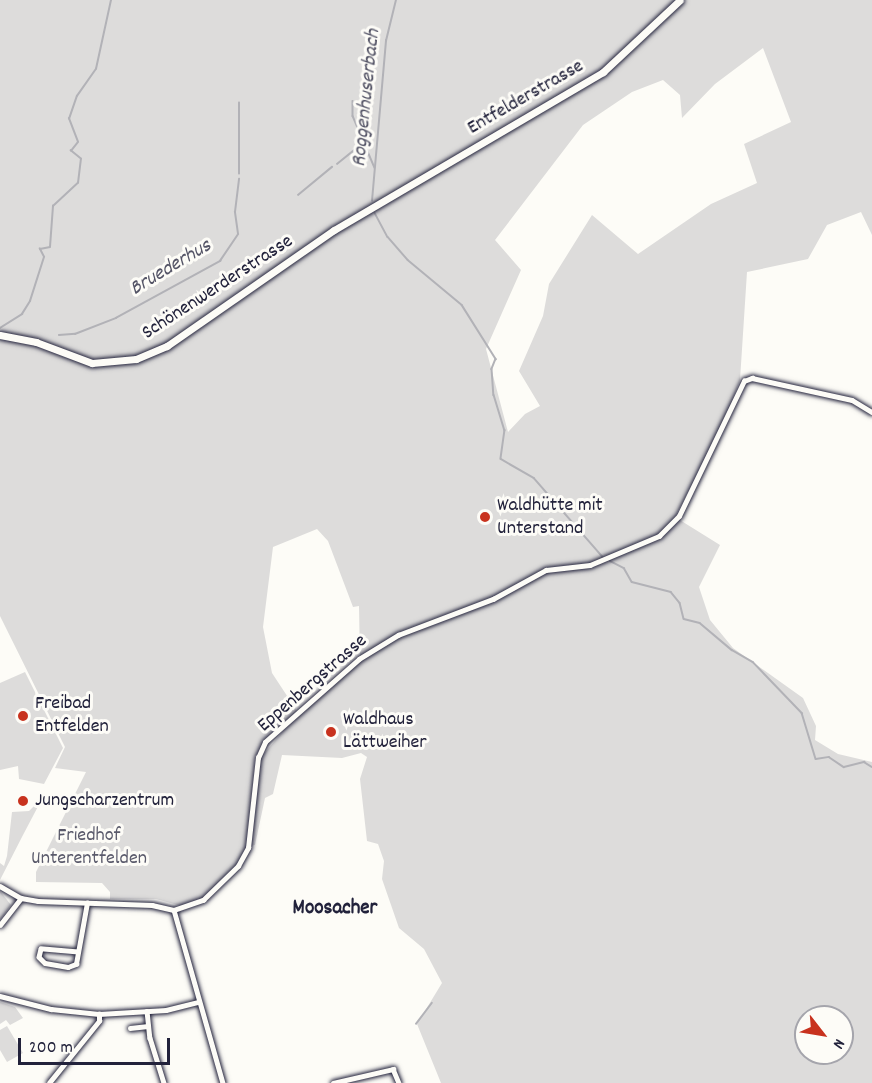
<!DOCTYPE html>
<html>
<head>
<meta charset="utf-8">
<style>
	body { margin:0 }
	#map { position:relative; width:872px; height:1083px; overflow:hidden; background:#fdfcf7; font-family:Dekko,sans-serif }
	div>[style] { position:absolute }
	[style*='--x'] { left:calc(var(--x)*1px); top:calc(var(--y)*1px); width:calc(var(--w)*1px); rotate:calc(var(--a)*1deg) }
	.green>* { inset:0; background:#dddcdb }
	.stream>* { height:1.5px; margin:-0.75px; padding:0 0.75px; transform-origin:0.75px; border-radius:0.75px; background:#b2b2b7 }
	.roads { filter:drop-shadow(0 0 2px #22223b) drop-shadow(0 0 2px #22223b) }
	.street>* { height:4.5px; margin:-2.25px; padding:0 2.25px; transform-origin:2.25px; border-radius:2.25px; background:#fdfcf7 }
	.secondary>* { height:7px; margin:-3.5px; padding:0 3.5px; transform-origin:3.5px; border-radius:3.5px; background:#fdfcf7 }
	.dots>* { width:16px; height:16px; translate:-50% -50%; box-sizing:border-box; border:3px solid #fdfcf7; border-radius:50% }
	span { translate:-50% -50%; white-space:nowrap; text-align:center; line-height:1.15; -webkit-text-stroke:6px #fdfcf7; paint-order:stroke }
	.street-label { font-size:20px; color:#22223b }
	.poi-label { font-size:20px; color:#22223b }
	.left { translate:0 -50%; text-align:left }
	.park-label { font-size:20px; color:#5a5a6b }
	.water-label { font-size:21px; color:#545466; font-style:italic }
	.neighbourhood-label { font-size:21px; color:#22223b; font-weight:700 }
	.north { position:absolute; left:794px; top:1005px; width:60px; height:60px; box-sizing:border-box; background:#fdfcf7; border:2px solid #a5a5ac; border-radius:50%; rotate:121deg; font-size:16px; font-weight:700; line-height:24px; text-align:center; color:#22223b }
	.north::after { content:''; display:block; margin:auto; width:21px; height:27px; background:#c8321e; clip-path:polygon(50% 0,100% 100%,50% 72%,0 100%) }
	.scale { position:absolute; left:18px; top:1038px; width:152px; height:27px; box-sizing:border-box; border:3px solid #22223b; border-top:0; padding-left:8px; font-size:18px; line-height:21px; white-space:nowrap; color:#22223b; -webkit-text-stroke:4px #fdfcf7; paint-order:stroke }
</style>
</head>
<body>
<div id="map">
	<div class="green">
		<div style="clip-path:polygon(evenodd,0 0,872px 0,872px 235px,861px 212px,827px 225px,808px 259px,747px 272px,740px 380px,724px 421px,675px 517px,720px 545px,699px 587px,710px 620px,733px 648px,803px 698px,816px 726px,815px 740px,838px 754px,872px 762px,872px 1083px,441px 1083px,417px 1024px,442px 983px,424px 949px,399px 928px,382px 879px,384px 861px,378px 844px,367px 841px,360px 779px,367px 757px,361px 753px,342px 758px,282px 755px,273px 794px,265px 798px,255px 845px,249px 846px,256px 763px,292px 721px,255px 756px,246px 852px,238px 866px,203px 900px,185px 907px,156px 899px,110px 899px,110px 892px,102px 883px,36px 882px,36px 872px,86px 772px,55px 768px,65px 747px,0 616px,0 0,763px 48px,791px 122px,744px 144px,757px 183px,711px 204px,638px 254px,592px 215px,549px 284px,543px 316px,519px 371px,540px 406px,525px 414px,508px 432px,486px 349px,521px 270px,495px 240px,583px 125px,632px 92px,663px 80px,680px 95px,682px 118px,715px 84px,763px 48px,0 0,317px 529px,328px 541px,353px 607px,359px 606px,360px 662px,299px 714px,272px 673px,263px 627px,273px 547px,317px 529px,0 0,806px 1017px,842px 1017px,842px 1053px,806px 1053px,806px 1017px)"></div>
		<div style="clip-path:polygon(25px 672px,63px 748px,44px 784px,19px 779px,18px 766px,0 770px,0 683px)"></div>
		<div style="clip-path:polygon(43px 797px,23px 835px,0 880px,0 863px,4px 866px,7px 856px,12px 812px,29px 811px)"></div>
		<div style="clip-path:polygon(0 891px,11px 905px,0 920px)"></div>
		<div style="clip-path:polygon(0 1002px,15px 1007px,23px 1018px,10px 1025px,6px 1020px,0 1024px)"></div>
		<div style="clip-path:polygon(7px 1026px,23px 1053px,7px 1062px,0 1050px,0 1030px)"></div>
	</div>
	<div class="stream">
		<div style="--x:353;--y:101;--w:15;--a:90"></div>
		<div style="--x:353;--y:116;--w:56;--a:67.1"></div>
		<div style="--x:337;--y:164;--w:35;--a:-39"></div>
		<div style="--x:239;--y:174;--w:71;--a:-90"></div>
		<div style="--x:298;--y:195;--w:44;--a:-39.5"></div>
		<div style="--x:372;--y:201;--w:161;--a:-85"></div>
		<div style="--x:386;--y:41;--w:42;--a:-76.3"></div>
		<div style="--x:375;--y:213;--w:27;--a:62"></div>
		<div style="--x:388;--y:237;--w:30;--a:49"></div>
		<div style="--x:408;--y:260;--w:70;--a:39.8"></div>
		<div style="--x:462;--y:305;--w:64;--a:57.8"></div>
		<div style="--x:496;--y:359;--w:11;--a:112"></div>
		<div style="--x:492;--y:369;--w:26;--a:86"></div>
		<div style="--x:494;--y:395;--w:37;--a:73"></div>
		<div style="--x:505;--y:430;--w:29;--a:98"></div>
		<div style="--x:501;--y:459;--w:38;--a:30"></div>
		<div style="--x:534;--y:478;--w:105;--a:48.9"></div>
		<div style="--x:0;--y:328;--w:26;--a:-32"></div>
		<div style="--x:22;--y:314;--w:15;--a:-58"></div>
		<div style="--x:30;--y:301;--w:46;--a:-72.3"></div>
		<div style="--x:44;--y:257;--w:9;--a:-117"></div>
		<div style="--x:40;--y:249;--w:10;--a:-11"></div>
		<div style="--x:50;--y:247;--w:41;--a:-85.8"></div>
		<div style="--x:53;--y:206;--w:34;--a:-43"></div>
		<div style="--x:78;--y:183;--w:24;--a:-83"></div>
		<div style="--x:81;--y:159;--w:13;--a:-141"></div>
		<div style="--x:71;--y:151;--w:11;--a:-52"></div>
		<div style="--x:78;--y:142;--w:25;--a:-111"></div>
		<div style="--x:69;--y:119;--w:24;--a:-71"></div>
		<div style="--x:77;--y:96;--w:33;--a:-55"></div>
		<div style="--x:96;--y:69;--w:71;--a:-77.7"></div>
		<div style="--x:59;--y:335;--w:16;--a:-4"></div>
		<div style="--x:75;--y:334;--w:44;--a:-21.3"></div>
		<div style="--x:116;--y:318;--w:119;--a:-28.7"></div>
		<div style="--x:220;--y:261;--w:32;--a:-56"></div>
		<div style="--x:238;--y:234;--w:22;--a:-98"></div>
		<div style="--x:235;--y:212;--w:33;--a:-83"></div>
		<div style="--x:610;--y:561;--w:16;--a:27"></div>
		<div style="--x:624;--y:568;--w:16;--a:60"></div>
		<div style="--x:632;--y:582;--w:40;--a:14.4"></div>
		<div style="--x:671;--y:592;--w:14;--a:51"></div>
		<div style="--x:680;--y:603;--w:16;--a:76"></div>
		<div style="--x:684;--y:619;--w:16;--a:14"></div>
		<div style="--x:700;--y:623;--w:42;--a:40.2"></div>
		<div style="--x:732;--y:650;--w:24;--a:30"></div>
		<div style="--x:753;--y:662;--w:71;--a:46.1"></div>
		<div style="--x:802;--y:713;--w:48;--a:73.1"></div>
		<div style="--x:816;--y:759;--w:13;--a:-9"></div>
		<div style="--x:829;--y:757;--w:18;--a:34"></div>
		<div style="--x:844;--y:767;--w:21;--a:-14"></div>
		<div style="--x:864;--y:762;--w:9;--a:32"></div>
		<div style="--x:416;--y:1024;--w:26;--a:-53"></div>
	</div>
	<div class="roads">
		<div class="street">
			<div style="--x:0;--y:886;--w:24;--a:30"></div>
			<div style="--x:21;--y:898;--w:17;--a:10"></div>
			<div style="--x:38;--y:901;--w:114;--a:2"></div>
			<div style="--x:152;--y:905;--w:23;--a:13"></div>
			<div style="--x:174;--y:910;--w:31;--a:-19"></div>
			<div style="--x:203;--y:900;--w:49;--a:-44.2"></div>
			<div style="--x:238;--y:866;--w:21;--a:-61"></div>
			<div style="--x:248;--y:848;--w:91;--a:-83.7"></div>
			<div style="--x:258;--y:758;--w:17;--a:-66"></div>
			<div style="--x:265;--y:742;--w:125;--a:-41.4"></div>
			<div style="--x:359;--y:659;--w:46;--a:-31.6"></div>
			<div style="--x:398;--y:635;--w:102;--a:-20.8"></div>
			<div style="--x:493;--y:599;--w:60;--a:-28.7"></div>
			<div style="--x:546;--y:570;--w:44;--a:-6.5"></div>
			<div style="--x:590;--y:565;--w:75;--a:-22.8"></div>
			<div style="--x:659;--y:536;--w:28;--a:-45"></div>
			<div style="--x:679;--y:516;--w:150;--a:-64.3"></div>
			<div style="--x:744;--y:381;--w:9;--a:-21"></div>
			<div style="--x:752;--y:378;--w:102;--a:12.4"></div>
			<div style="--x:852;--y:400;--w:23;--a:31"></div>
			<div style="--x:174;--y:910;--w:180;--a:74.2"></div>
			<div style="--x:0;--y:925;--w:34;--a:-52"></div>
			<div style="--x:78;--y:952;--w:37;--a:-175"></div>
			<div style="--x:41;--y:949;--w:8;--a:104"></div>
			<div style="--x:39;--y:957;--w:8;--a:45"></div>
			<div style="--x:45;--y:963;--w:23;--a:10"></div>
			<div style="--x:68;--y:967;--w:9;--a:-21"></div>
			<div style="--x:76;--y:964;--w:62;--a:-79.8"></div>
			<div style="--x:0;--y:996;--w:53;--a:14.3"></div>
			<div style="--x:51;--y:1009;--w:48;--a:5.9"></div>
			<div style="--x:99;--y:1014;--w:67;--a:-3.4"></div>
			<div style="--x:166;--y:1010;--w:34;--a:-14"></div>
			<div style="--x:147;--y:1011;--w:27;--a:84"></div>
			<div style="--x:150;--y:1038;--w:47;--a:72.7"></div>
			<div style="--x:130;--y:1028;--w:18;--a:-6"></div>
			<div style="--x:49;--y:1083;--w:80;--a:-51.1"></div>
			<div style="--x:99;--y:1021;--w:7;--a:-90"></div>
			<div style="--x:333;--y:1083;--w:62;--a:-13.1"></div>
			<div style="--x:393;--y:1069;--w:15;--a:67"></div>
		</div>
		<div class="secondary">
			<div style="--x:0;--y:335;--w:37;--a:11"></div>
			<div style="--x:36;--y:342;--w:60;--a:20.6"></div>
			<div style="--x:92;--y:363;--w:44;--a:-5.2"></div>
			<div style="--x:136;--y:359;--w:34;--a:-23"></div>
			<div style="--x:167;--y:346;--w:203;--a:-34.8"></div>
			<div style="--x:334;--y:230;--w:312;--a:-30.4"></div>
			<div style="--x:603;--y:72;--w:105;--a:-43.1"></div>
		</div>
	</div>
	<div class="dots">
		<div style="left:485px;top:517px;background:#c8321e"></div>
		<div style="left:23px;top:716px;background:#c8321e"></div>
		<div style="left:331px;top:732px;background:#c8321e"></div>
		<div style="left:23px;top:801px;background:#c8321e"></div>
	</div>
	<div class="street-label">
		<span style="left:526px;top:98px;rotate:-30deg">Entfelderstrasse</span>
		<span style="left:218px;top:288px;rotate:-33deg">Schönenwerderstrasse</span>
		<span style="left:313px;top:684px;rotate:-41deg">Eppenbergstrasse</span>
	</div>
	<div class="poi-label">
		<span class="left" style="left:497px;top:518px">Waldhütte mit<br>Unterstand</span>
		<span class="left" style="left:35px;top:716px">Freibad<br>Entfelden</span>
		<span class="left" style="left:343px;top:732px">Waldhaus<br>Lättweiher</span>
		<span class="left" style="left:35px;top:801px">Jungscharzentrum</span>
	</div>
	<div class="park-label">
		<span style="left:89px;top:848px">Friedhof<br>Unterentfelden</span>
	</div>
	<div class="water-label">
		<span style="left:367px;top:98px;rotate:-84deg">Roggenhuserbach</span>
		<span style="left:171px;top:268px;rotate:-31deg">Bruederhus</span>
	</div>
	<div class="neighbourhood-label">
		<span style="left:335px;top:909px">Moosacher</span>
	</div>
	<div class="north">N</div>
	<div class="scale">200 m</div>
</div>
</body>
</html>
